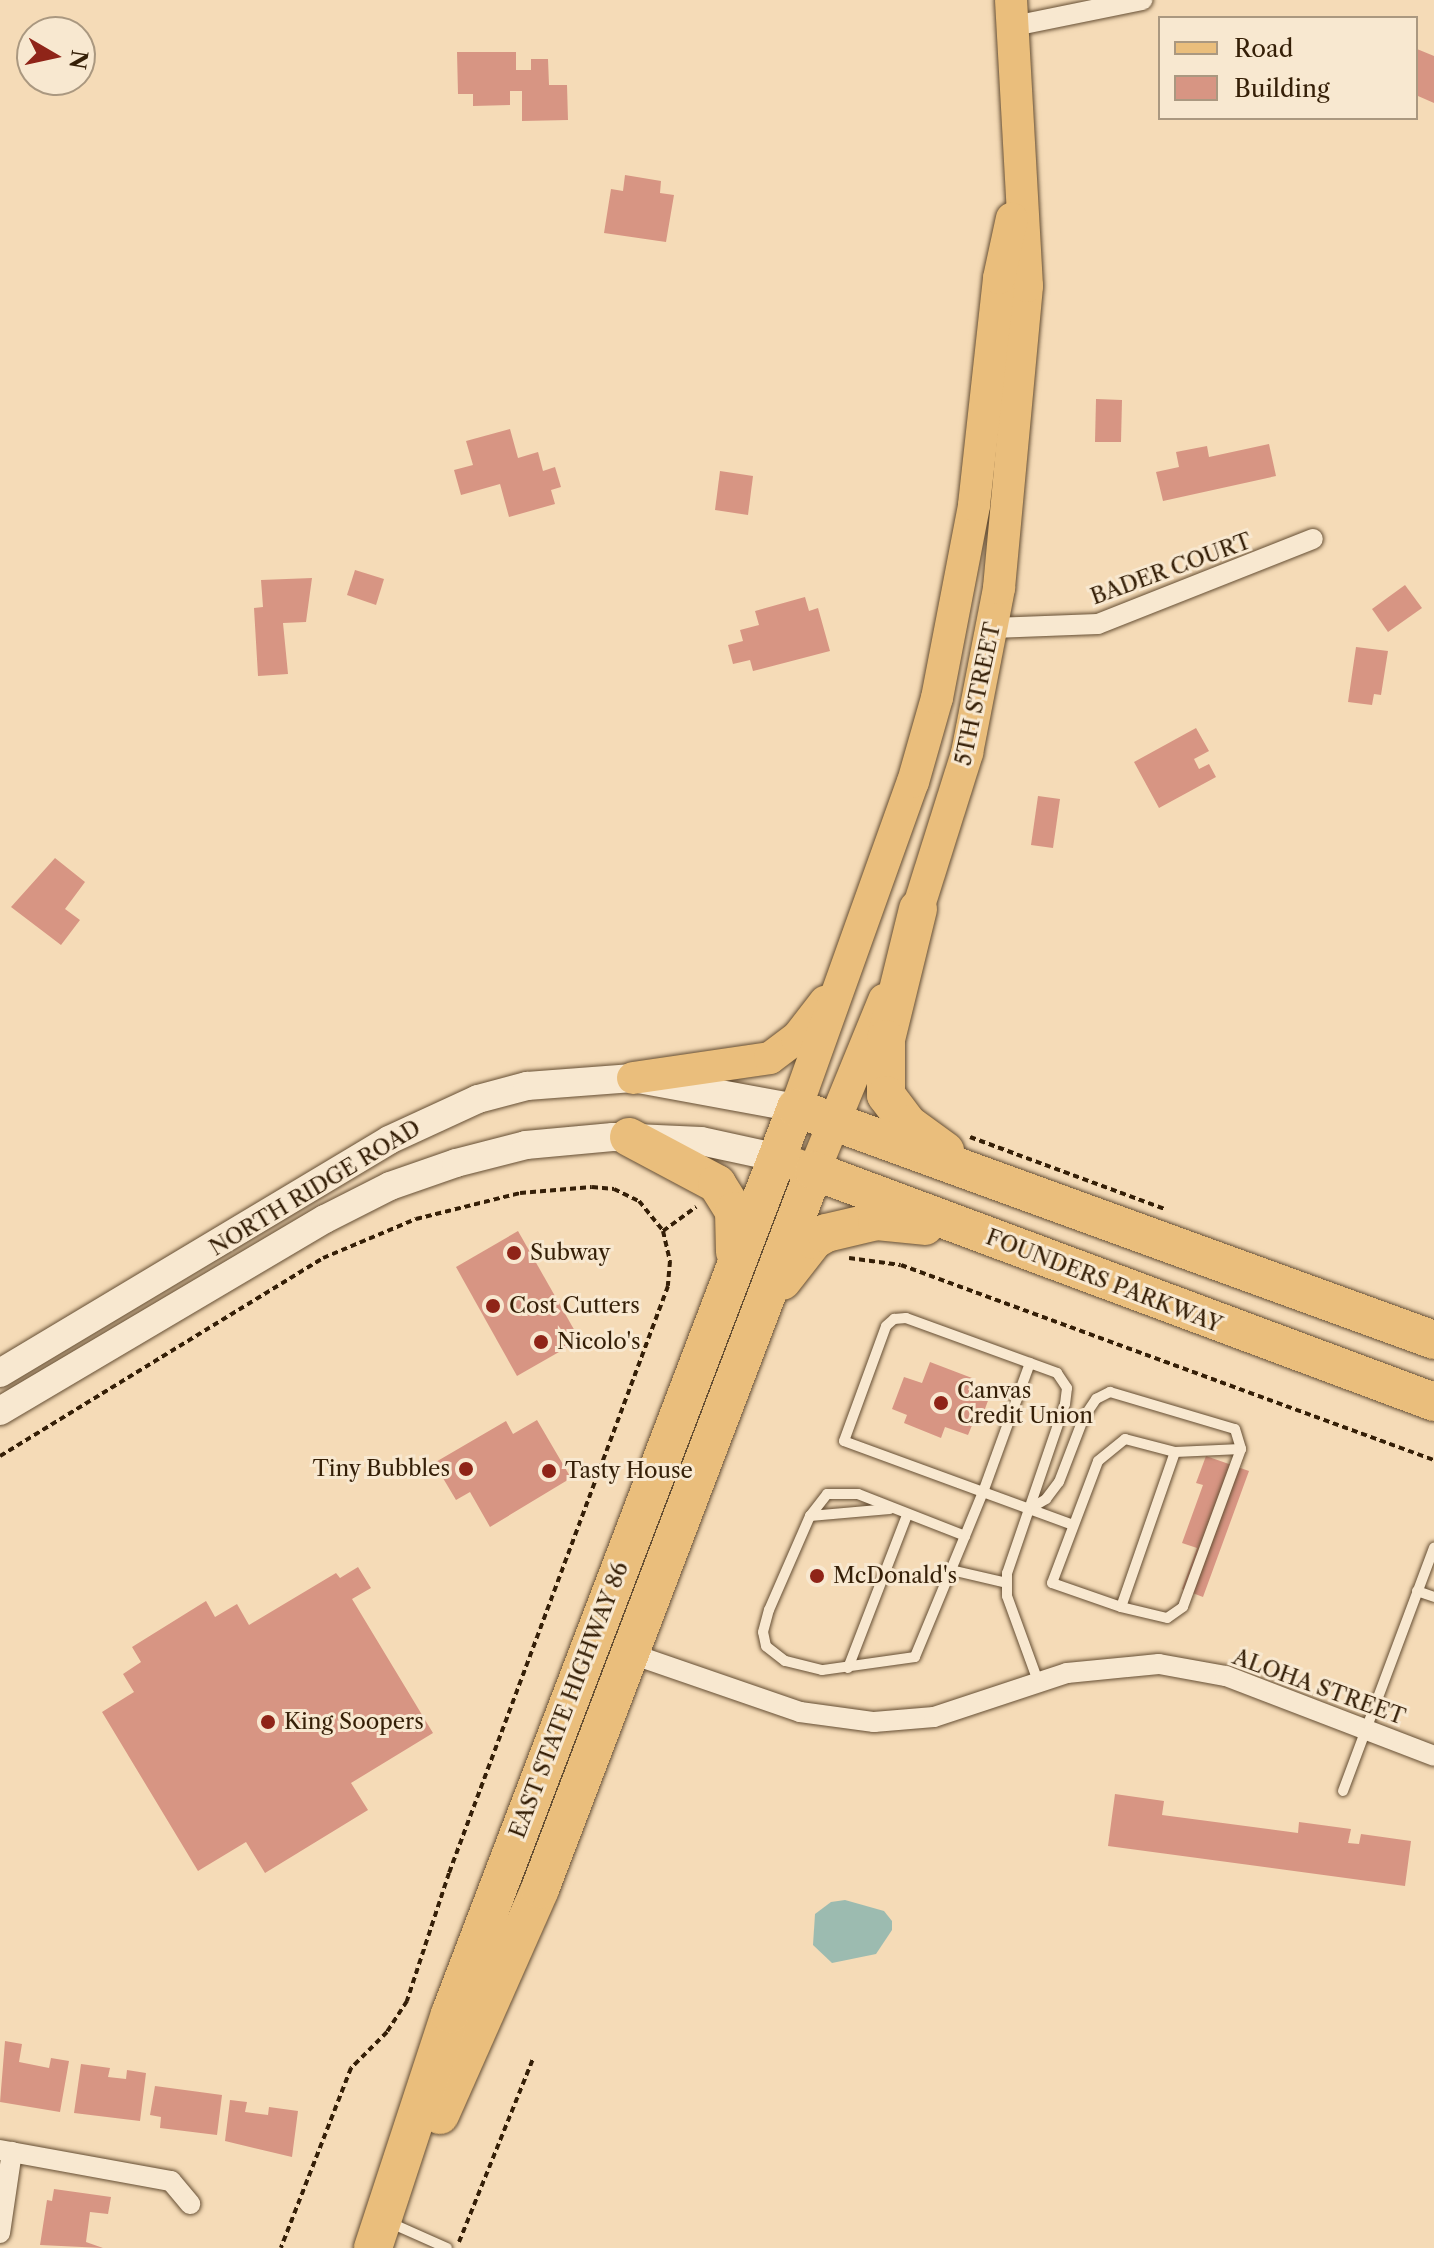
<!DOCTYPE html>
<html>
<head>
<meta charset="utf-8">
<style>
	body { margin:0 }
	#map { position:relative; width:1434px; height:2248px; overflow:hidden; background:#f5dbb7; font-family:"Libre Caslon Text",serif }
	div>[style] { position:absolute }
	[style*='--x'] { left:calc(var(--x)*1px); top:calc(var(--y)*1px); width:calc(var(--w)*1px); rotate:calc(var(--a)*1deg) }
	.water>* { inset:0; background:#9cbbb0 }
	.building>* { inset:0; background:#d79583 }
	.path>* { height:4px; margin-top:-2px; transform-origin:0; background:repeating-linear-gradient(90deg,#351f07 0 6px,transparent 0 10px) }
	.roads { filter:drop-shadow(0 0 2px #654e33) drop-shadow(0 0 2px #654e33) }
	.lane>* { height:10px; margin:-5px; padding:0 5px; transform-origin:5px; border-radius:5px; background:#f8e8d0 }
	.street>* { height:20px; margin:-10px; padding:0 10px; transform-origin:10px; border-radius:10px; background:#f8e8d0 }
	.secondary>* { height:28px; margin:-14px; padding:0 14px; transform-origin:14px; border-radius:14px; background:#f8e8d0 }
	.primary>* { height:32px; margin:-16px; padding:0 16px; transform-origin:16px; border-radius:16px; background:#eabe7c }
	.highway>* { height:38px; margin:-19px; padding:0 19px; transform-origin:19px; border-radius:19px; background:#eabe7c }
	.dots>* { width:22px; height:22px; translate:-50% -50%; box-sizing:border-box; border:4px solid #f8e8d0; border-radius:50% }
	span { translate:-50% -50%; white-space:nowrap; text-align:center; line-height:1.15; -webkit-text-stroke:6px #f8e8d0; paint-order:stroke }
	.street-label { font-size:22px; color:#351f07 }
	.poi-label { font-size:22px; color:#351f07 }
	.left { translate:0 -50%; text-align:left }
	.right { translate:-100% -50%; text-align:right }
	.legend { position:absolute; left:1158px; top:16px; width:260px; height:104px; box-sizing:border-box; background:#f8e8d0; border:2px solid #aa9880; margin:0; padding:10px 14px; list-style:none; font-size:24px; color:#351f07 }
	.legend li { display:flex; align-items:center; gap:16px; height:40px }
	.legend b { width:40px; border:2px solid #aa9880 }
	.north { position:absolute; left:16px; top:16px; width:80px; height:80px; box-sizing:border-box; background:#f8e8d0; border:2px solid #aa9880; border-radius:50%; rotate:99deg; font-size:22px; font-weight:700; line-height:32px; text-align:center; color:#351f07 }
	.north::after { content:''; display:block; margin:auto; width:28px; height:36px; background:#8f2418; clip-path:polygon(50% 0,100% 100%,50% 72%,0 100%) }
</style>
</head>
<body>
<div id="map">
	<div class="water">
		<div style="clip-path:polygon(845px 1900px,884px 1911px,892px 1921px,892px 1930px,876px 1954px,832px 1963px,813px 1945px,815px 1914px,831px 1902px)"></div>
	</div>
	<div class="building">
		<div style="clip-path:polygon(1417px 49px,1434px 56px,1434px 103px,1418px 96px,1416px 101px)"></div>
		<div style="clip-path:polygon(457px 52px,516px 52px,516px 70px,531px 70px,531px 59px,548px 59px,549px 85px,567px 85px,568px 120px,522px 121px,522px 91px,510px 91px,510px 105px,473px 106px,473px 94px,458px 94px)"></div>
		<div style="clip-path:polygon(625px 175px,661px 181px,660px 193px,674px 195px,666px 242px,604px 233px,611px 189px,623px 191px)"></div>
		<div style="clip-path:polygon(1096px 399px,1122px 400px,1121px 442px,1095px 442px)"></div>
		<div style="clip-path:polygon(510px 429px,518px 458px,538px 452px,543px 471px,555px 467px,561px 487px,551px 490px,555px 504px,509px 517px,500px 484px,461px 495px,454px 470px,473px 465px,466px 441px)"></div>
		<div style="clip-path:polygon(1269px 444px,1276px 476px,1163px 501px,1156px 472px,1179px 467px,1176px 452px,1207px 446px,1209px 457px)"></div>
		<div style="clip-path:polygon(720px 471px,753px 476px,748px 515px,715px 510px)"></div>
		<div style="clip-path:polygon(355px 570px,384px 579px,376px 605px,347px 595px)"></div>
		<div style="clip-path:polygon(312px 578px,306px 622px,283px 623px,288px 674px,258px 676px,254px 608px,263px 607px,261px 580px)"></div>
		<div style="clip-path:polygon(1405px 585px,1422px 608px,1388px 632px,1372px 609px)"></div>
		<div style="clip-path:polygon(805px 597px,809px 611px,818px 608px,830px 651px,753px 671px,750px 660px,733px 664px,728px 645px,743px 641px,740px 630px,759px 625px,755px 611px)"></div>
		<div style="clip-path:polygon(1356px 647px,1388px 651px,1381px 695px,1374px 694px,1372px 705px,1348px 702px)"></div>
		<div style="clip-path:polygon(1196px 728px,1209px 751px,1194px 759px,1199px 769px,1209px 764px,1216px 777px,1159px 808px,1134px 762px)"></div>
		<div style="clip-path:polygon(1038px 796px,1060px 799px,1053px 848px,1031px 845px)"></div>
		<div style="clip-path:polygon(55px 858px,85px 882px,65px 909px,80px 920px,61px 945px,11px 907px)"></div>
		<div style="clip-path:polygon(518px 1231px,580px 1340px,517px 1376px,456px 1267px)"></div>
		<div style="clip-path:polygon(930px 1362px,972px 1378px,968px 1390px,989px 1398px,979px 1425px,973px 1423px,968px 1435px,945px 1427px,941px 1438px,904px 1423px,907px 1415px,892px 1409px,904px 1377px,922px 1383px)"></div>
		<div style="clip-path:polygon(537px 1420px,571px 1478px,490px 1527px,470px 1492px,456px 1500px,434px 1463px,506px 1421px,513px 1434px)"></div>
		<div style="clip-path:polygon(1206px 1456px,1249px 1471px,1203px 1597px,1182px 1589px,1197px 1548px,1182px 1543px,1203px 1485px,1196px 1483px)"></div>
		<div style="clip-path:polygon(358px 1567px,371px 1588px,352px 1599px,433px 1733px,351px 1783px,368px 1810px,265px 1873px,246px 1842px,198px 1871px,102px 1712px,134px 1692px,123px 1674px,141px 1662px,132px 1647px,206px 1601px,215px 1617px,237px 1604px,249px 1625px,336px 1573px,340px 1578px)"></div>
		<div style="clip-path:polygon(1115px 1794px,1164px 1801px,1162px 1815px,1298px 1833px,1299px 1822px,1351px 1829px,1348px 1843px,1359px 1844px,1361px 1834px,1411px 1841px,1405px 1886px,1108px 1846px)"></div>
		<div style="clip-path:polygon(5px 2041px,22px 2044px,19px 2062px,49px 2068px,51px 2058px,69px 2061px,60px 2112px,0 2102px)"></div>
		<div style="clip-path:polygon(81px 2064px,110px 2068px,108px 2077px,126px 2079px,127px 2070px,146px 2073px,140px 2121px,74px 2113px)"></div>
		<div style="clip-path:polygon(155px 2086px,222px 2095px,217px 2135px,160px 2128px,161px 2117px,150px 2115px)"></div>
		<div style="clip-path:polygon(230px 2100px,247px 2102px,245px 2112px,268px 2115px,269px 2107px,298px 2111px,292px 2157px,225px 2141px)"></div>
		<div style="clip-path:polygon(54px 2189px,111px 2197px,108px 2214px,90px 2212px,86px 2242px,103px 2248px,40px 2245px,47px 2200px,52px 2201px)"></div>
	</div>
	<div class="path">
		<div style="--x:970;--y:1137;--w:208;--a:20.3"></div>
		<div style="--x:663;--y:1231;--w:41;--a:-36"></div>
		<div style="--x:849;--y:1258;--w:52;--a:7.7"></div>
		<div style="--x:901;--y:1265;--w:568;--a:20.1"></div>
		<div style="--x:0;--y:1456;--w:379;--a:-31.5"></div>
		<div style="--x:323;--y:1258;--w:101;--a:-22.8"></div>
		<div style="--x:416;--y:1219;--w:107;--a:-14"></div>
		<div style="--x:520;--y:1193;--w:72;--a:-4.8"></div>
		<div style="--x:592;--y:1187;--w:22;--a:5"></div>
		<div style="--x:614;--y:1189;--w:28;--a:26"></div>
		<div style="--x:639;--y:1201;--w:38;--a:51"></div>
		<div style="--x:663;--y:1231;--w:31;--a:77"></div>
		<div style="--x:670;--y:1261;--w:25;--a:95"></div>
		<div style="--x:668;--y:1286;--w:627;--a:110.46"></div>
		<div style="--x:449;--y:1873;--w:135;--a:108.2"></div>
		<div style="--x:407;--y:2001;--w:37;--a:123"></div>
		<div style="--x:387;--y:2032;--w:51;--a:135"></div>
		<div style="--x:351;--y:2068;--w:193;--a:111.3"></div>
		<div style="--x:459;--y:2242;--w:197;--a:-68"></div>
	</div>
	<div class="roads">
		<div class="lane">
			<div style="--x:1030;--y:1363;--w:137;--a:110"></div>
			<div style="--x:983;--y:1492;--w:148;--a:-159.9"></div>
			<div style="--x:844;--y:1441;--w:122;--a:-69.9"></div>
			<div style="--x:886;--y:1326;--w:11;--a:-41"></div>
			<div style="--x:894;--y:1319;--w:12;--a:-5"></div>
			<div style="--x:906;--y:1318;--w:161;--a:20"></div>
			<div style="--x:1057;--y:1373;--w:18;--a:56"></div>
			<div style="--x:1067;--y:1388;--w:16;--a:97"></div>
			<div style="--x:1065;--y:1404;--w:179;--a:108.9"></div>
			<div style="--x:1007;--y:1573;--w:23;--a:90"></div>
			<div style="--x:1007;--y:1596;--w:94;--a:70"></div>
			<div style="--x:1125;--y:1439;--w:52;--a:14.6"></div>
			<div style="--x:1175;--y:1452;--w:164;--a:109.2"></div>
			<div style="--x:1121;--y:1607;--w:73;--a:-160.8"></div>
			<div style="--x:1052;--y:1583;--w:130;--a:-69.3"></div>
			<div style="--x:1098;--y:1461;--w:35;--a:-39"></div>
			<div style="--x:1175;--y:1452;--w:66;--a:-2.6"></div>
			<div style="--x:827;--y:1494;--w:31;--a:0"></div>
			<div style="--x:858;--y:1494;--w:115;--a:21.4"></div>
			<div style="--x:965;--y:1536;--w:131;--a:112.5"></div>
			<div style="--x:915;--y:1657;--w:94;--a:172"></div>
			<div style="--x:822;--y:1670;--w:38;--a:-166"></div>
			<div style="--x:785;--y:1661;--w:24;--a:-142"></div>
			<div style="--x:766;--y:1646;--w:14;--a:-102"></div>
			<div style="--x:763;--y:1632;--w:23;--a:-75"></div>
			<div style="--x:769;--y:1610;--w:103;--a:-66.4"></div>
			<div style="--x:810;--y:1516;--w:28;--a:-52"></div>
			<div style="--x:1029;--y:1509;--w:20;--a:-30"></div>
			<div style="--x:1046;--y:1499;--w:21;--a:-53"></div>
			<div style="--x:1059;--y:1482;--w:70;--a:-69"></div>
			<div style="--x:1084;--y:1417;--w:22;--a:-56"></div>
			<div style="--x:1096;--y:1399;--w:16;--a:-27"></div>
			<div style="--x:1110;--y:1392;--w:130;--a:16.5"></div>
			<div style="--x:1235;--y:1429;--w:21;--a:73"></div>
			<div style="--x:1241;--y:1449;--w:168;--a:110.2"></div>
			<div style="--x:1183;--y:1607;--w:19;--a:145"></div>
			<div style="--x:1167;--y:1618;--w:47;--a:-166.6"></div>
			<div style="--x:810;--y:1516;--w:80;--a:-5"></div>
			<div style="--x:965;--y:1536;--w:48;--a:-67.8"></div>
			<div style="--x:983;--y:1492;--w:96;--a:20.1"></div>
			<div style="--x:951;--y:1570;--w:57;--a:13.1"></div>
			<div style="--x:1417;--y:1591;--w:18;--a:19"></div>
			<div style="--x:848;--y:1668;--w:164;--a:-68.9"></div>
			<div style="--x:1343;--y:1791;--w:260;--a:-69.5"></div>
			<div style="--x:393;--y:2224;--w:59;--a:24"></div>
		</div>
		<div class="street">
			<div style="--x:1014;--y:26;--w:131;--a:-11.5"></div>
			<div style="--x:993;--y:628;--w:105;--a:-2.2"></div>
			<div style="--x:1098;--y:624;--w:231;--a:-21.6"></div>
			<div style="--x:629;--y:1653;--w:181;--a:19"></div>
			<div style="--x:800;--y:1712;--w:75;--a:7.7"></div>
			<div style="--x:874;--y:1722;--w:60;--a:-4.8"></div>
			<div style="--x:934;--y:1717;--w:140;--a:-18.3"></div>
			<div style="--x:1067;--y:1673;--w:92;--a:-5.6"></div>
			<div style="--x:1159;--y:1664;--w:68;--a:10.2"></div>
			<div style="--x:1226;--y:1676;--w:223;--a:21"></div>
			<div style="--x:0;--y:2150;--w:174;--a:10.3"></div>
			<div style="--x:171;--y:2181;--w:30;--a:50"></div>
			<div style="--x:0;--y:2233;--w:82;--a:-81.6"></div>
		</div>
		<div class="secondary">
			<div style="--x:0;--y:1373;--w:453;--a:-30.9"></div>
			<div style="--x:389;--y:1140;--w:98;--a:-24.7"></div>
			<div style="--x:478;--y:1099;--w:51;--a:-14.9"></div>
			<div style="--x:527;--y:1086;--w:106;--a:-4.3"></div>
			<div style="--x:633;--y:1078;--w:166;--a:10.4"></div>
			<div style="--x:0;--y:1411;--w:377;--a:-30.6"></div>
			<div style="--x:325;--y:1219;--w:73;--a:-26.9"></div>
			<div style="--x:390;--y:1186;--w:70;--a:-19.2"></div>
			<div style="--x:456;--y:1163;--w:72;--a:-14.4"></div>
			<div style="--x:526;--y:1145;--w:87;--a:-5.3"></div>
			<div style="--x:613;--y:1137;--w:88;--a:2.6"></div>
			<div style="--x:701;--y:1141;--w:76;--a:12.2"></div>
		</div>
		<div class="primary">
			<div style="--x:911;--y:931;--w:187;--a:-72.5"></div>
			<div style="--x:967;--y:753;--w:168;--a:-79"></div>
			<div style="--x:999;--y:588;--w:303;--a:-84.7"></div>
			<div style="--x:1027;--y:286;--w:286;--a:-93.2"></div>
			<div style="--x:633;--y:1078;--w:138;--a:-8.3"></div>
			<div style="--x:770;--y:1058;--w:34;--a:-37"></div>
			<div style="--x:797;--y:1038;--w:46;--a:-52.1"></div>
			<div style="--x:796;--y:1108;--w:346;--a:-70.3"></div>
			<div style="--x:913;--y:782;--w:87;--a:-74.1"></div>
			<div style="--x:937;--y:698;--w:197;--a:-79.1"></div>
			<div style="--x:974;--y:505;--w:228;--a:-83.7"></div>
			<div style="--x:999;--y:278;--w:61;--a:-77.8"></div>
			<div style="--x:775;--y:1157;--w:41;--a:19.7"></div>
			<div style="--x:814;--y:1171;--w:185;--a:-67.7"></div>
		</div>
		<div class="highway">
			<div style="--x:918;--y:909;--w:134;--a:103.8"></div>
			<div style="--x:886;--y:1039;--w:56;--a:90"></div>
			<div style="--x:886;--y:1095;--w:36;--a:53"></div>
			<div style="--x:908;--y:1124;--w:46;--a:36.1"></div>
			<div style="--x:629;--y:1137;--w:100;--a:28.1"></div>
			<div style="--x:717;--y:1184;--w:32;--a:58"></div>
			<div style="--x:734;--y:1211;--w:41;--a:88.6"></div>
			<div style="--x:782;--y:1281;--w:52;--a:-52"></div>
			<div style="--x:814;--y:1240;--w:14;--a:-30"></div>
			<div style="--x:826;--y:1233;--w:52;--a:-13.2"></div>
			<div style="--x:877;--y:1221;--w:48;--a:5.9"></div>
			<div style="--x:440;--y:2115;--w:247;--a:-66.1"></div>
			<div style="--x:540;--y:1889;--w:769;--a:-69.11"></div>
			<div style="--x:814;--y:1171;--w:662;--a:20.43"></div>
			<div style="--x:373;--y:2248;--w:246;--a:-71.8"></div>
			<div style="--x:450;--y:2014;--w:970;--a:-69.1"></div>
			<div style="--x:796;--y:1108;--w:679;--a:19.98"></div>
		</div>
	</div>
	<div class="dots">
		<div style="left:514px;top:1253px;background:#8f2418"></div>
		<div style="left:493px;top:1306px;background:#8f2418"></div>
		<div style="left:541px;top:1342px;background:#8f2418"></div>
		<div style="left:941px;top:1403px;background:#8f2418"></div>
		<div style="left:466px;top:1469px;background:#8f2418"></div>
		<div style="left:549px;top:1471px;background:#8f2418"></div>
		<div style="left:817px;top:1576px;background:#8f2418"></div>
		<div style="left:268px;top:1722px;background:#8f2418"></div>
	</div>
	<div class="street-label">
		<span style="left:1171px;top:569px;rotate:-20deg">BADER COURT</span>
		<span style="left:978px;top:694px;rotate:-78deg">5TH STREET</span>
		<span style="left:315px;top:1188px;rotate:-31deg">NORTH RIDGE ROAD</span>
		<span style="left:1104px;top:1281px;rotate:21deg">FOUNDERS PARKWAY</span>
		<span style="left:1319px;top:1687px;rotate:20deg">ALOHA STREET</span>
		<span style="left:569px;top:1700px;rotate:-69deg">EAST STATE HIGHWAY 86</span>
	</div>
	<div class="poi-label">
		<span class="left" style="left:530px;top:1253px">Subway</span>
		<span class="left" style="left:509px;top:1306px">Cost Cutters</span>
		<span class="left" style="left:557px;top:1342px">Nicolo's</span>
		<span class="left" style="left:957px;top:1403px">Canvas<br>Credit Union</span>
		<span class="right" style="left:450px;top:1469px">Tiny Bubbles</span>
		<span class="left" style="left:565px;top:1471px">Tasty House</span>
		<span class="left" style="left:833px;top:1576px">McDonald's</span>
		<span class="left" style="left:284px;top:1722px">King Soopers</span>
	</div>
	<ul class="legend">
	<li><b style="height:10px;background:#eabe7c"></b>Road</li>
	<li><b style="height:22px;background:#d79583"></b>Building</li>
	</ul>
	<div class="north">N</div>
</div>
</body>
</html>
